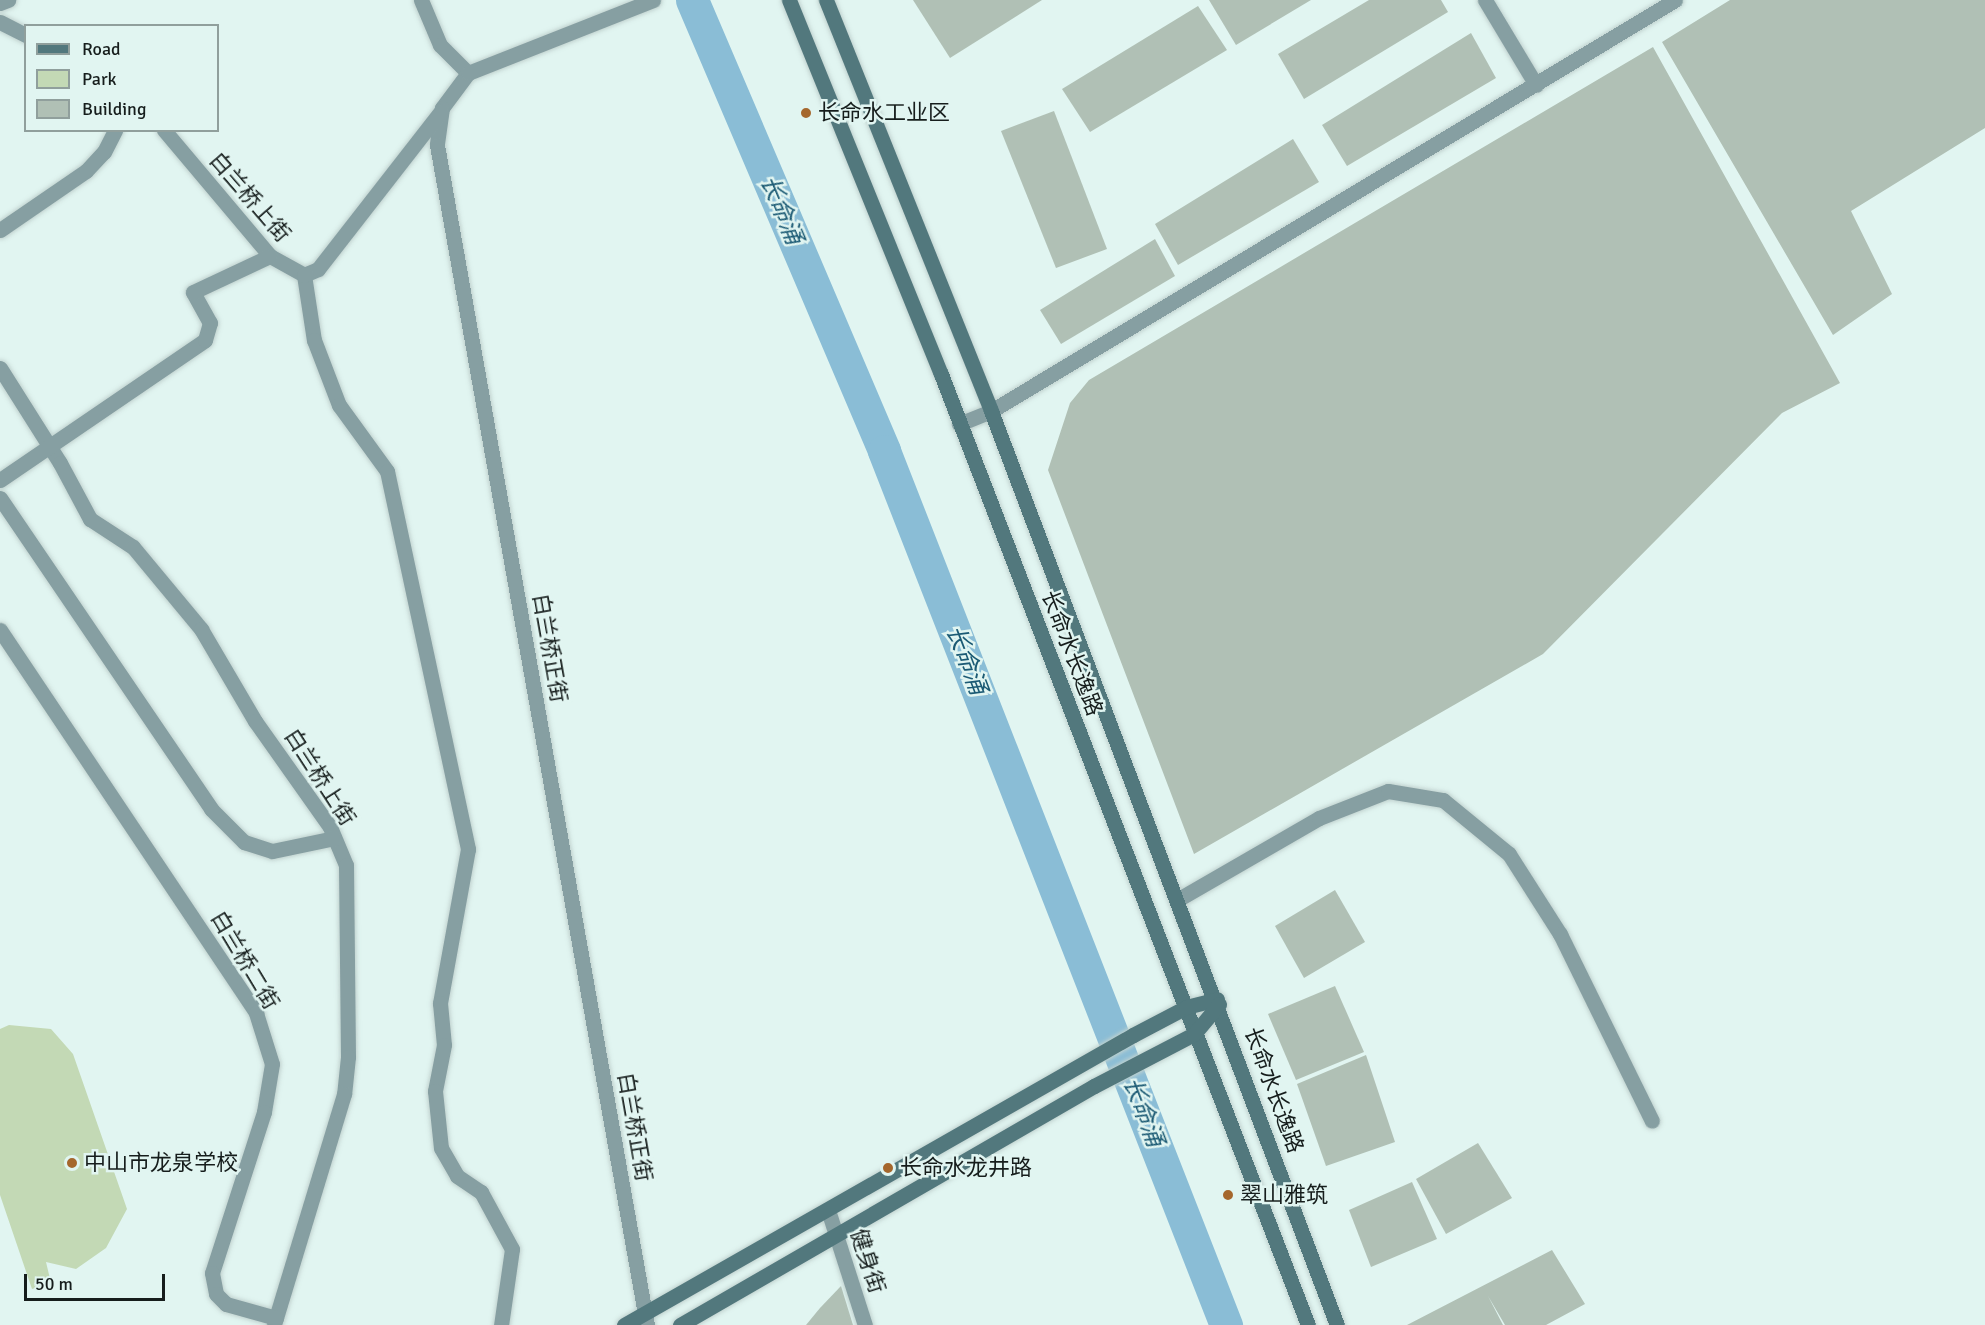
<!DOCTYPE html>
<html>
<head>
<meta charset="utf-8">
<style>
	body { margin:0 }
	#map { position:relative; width:1985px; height:1325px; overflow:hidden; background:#e1f5f1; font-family:Signika,"Noto Sans SC",sans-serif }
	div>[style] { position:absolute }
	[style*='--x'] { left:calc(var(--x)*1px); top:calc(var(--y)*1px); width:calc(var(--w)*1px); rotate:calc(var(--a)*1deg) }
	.green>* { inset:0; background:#c3d9b5 }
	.river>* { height:33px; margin:-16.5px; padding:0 16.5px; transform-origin:16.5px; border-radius:16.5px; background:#8abdd6 }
	.building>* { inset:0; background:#b0c0b5 }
	.roads { filter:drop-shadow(0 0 2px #c1d2cf) drop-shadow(0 0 2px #c1d2cf) }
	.street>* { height:15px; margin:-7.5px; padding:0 7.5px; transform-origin:7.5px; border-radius:7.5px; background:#869fa2 }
	.secondary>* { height:15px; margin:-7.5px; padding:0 7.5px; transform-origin:7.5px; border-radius:7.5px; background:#52787d }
	.dots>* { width:16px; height:16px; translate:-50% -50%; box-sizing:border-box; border:3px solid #e1f5f1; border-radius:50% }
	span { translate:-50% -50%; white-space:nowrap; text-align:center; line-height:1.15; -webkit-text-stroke:5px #e1f5f1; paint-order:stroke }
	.poi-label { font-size:22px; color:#161d1c }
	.left { translate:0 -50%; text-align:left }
	.street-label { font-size:22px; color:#161d1c }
	.water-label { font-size:24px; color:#1b5a74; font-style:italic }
	.legend { position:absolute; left:24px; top:24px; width:195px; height:108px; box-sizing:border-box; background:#e1f5f1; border:2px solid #909f9c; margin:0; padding:8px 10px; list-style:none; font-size:18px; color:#161d1c }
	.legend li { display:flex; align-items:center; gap:12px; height:30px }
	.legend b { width:30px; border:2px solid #909f9c }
	.scale { position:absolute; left:24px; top:1274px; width:141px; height:27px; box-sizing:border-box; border:3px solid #161d1c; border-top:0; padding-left:8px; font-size:18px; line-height:21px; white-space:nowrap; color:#161d1c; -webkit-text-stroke:4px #e1f5f1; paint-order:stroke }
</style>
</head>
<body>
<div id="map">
	<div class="green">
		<div style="clip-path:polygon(9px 1025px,51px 1029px,73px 1054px,127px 1209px,106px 1248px,76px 1269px,46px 1262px,51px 1283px,32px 1289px,0 1195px,0 1029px)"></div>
	</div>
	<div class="river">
		<div style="--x:692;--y:0;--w:490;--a:66.9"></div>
		<div style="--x:884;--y:451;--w:939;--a:68.63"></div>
	</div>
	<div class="building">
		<div style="clip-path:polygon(913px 0,1042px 0,950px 58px)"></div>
		<div style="clip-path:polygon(1209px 0,1311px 0,1236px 45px)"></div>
		<div style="clip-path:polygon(1369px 0,1441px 0,1448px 12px,1304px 99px,1278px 54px)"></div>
		<div style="clip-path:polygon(1730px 0,1985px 0,1985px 128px,1851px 211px,1892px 294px,1833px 335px,1662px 42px)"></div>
		<div style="clip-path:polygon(1198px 6px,1227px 50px,1090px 132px,1062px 89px)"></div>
		<div style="clip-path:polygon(1471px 33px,1496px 78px,1347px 166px,1322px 125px)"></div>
		<div style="clip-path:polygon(1653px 47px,1840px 383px,1782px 413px,1543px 654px,1194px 854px,1048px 470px,1070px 403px,1089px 380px)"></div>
		<div style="clip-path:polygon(1054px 111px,1107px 249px,1056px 268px,1001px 131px)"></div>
		<div style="clip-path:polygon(1293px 139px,1319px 182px,1178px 265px,1155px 224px)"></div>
		<div style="clip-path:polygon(1155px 239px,1175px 276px,1061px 344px,1040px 310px)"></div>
		<div style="clip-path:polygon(1335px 890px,1365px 942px,1304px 978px,1275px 926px)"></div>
		<div style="clip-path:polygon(1335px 986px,1364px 1052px,1296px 1080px,1268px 1014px)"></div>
		<div style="clip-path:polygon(1366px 1055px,1395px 1142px,1326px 1166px,1297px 1084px)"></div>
		<div style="clip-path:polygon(1478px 1143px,1512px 1198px,1446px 1234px,1416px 1179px)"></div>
		<div style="clip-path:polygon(1412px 1182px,1437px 1239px,1371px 1267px,1349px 1210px)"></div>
		<div style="clip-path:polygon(1552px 1250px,1585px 1304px,1546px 1325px,1505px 1325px,1488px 1296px,1503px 1325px,1407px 1325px)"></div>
		<div style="clip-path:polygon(841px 1286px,853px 1325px,806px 1325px,820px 1308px)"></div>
	</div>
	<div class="roads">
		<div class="street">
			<div style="--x:421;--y:0;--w:49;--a:67.1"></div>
			<div style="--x:440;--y:45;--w:40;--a:45"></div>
			<div style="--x:468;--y:73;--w:44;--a:126.6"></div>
			<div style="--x:442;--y:108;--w:37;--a:98"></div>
			<div style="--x:437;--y:145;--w:1199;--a:79.91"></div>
			<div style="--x:1485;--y:0;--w:99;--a:59"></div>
			<div style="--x:0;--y:3;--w:9;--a:-21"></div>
			<div style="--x:0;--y:22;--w:29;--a:27"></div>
			<div style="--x:468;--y:73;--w:199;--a:-21.5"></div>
			<div style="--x:164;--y:130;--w:165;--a:49.9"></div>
			<div style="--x:270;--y:256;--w:39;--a:29"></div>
			<div style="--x:304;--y:275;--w:66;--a:81.3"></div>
			<div style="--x:314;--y:340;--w:70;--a:69"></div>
			<div style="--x:339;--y:405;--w:82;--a:54"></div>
			<div style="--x:387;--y:471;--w:387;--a:77.9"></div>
			<div style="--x:468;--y:849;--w:157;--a:100.3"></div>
			<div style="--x:440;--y:1003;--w:42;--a:84.6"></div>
			<div style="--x:444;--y:1045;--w:47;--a:101.1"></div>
			<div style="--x:435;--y:1091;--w:57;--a:84"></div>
			<div style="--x:441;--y:1148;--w:32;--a:60"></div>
			<div style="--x:457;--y:1176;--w:29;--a:34"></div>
			<div style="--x:481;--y:1192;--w:65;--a:61.5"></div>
			<div style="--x:512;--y:1249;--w:77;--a:98.2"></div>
			<div style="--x:0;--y:230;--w:104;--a:-34.5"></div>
			<div style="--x:86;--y:171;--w:26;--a:-47"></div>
			<div style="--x:104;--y:152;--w:25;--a:-63"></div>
			<div style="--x:304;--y:275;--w:15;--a:-23"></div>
			<div style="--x:318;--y:269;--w:200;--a:-52.1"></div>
			<div style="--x:0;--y:368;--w:112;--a:57.7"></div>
			<div style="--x:60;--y:463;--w:64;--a:61.8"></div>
			<div style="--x:90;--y:519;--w:51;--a:33.1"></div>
			<div style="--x:133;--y:547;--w:107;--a:50.3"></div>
			<div style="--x:201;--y:629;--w:107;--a:59.6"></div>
			<div style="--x:255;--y:721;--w:130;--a:54.7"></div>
			<div style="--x:330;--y:827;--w:41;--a:67.2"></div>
			<div style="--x:346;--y:865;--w:192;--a:89.4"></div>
			<div style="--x:348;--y:1057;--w:37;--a:96"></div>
			<div style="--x:344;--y:1094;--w:241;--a:106.9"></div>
			<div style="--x:959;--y:424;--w:35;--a:-22"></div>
			<div style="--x:991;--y:411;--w:798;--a:-31"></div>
			<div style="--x:0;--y:480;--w:248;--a:-34.3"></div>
			<div style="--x:205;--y:340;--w:18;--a:-74"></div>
			<div style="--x:210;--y:323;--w:35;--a:-119"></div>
			<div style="--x:193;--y:292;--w:85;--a:-25.1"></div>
			<div style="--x:0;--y:498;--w:376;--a:55.8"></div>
			<div style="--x:211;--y:809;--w:47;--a:45"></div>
			<div style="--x:244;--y:842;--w:29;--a:18"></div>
			<div style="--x:272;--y:851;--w:63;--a:-11.8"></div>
			<div style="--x:0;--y:630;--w:461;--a:56.2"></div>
			<div style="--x:256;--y:1013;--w:53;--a:72.6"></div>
			<div style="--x:272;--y:1064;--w:49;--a:99.5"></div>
			<div style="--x:264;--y:1112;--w:169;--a:107.9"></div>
			<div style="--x:212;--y:1273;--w:21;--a:79"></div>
			<div style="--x:216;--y:1294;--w:14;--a:45"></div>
			<div style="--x:226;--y:1304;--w:52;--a:15.6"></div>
			<div style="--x:1177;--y:900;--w:164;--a:-30"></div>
			<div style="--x:1319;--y:818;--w:74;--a:-21.4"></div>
			<div style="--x:1388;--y:791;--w:56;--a:9.3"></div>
			<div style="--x:1443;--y:800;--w:85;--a:39.3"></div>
			<div style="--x:1509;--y:854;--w:95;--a:57.5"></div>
			<div style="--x:1560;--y:934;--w:208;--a:63.8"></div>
			<div style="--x:828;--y:1210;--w:121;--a:72.2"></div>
		</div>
		<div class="secondary">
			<div style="--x:789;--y:0;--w:404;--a:67.9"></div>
			<div style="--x:941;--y:374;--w:1019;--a:68.9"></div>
			<div style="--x:826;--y:0;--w:443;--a:68.1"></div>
			<div style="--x:991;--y:411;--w:977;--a:69.27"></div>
			<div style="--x:624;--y:1325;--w:586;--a:-29.67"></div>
			<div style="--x:1133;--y:1035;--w:60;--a:-27.8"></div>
			<div style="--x:1186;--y:1007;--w:32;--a:-14"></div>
			<div style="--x:680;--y:1325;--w:478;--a:-30"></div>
			<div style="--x:1094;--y:1086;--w:113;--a:-27.5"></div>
			<div style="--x:1194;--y:1034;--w:39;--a:-50"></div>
		</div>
	</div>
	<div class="dots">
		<div style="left:806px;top:113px;background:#a5672d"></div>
		<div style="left:72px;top:1163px;background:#a5672d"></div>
		<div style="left:888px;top:1168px;background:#a5672d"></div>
		<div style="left:1228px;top:1195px;background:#a5672d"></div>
	</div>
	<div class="poi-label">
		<span class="left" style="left:818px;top:113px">长命水工业区</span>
		<span class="left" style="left:84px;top:1163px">中山市龙泉学校</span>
		<span class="left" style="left:900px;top:1168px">长命水龙井路</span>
		<span class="left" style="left:1240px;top:1195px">翠山雅筑</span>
	</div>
	<div class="street-label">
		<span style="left:250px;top:197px;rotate:49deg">白兰桥上街</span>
		<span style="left:550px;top:648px;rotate:80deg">白兰桥正街</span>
		<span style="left:1072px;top:653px;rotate:69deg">长命水长逸路</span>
		<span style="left:320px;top:777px;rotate:57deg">白兰桥上街</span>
		<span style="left:245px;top:960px;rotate:59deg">白兰桥二街</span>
		<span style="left:1274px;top:1090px;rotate:70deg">长命水长逸路</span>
		<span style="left:635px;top:1127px;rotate:80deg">白兰桥正街</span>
		<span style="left:868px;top:1261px;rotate:72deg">健身街</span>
	</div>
	<div class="water-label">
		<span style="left:781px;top:210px;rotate:67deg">长命涌</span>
		<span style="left:966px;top:660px;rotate:69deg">长命涌</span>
		<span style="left:1143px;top:1112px;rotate:69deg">长命涌</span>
	</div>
	<ul class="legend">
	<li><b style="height:8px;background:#52787d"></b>Road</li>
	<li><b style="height:16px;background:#c3d9b5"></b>Park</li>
	<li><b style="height:16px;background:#b0c0b5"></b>Building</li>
	</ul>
	<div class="scale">50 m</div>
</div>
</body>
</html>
